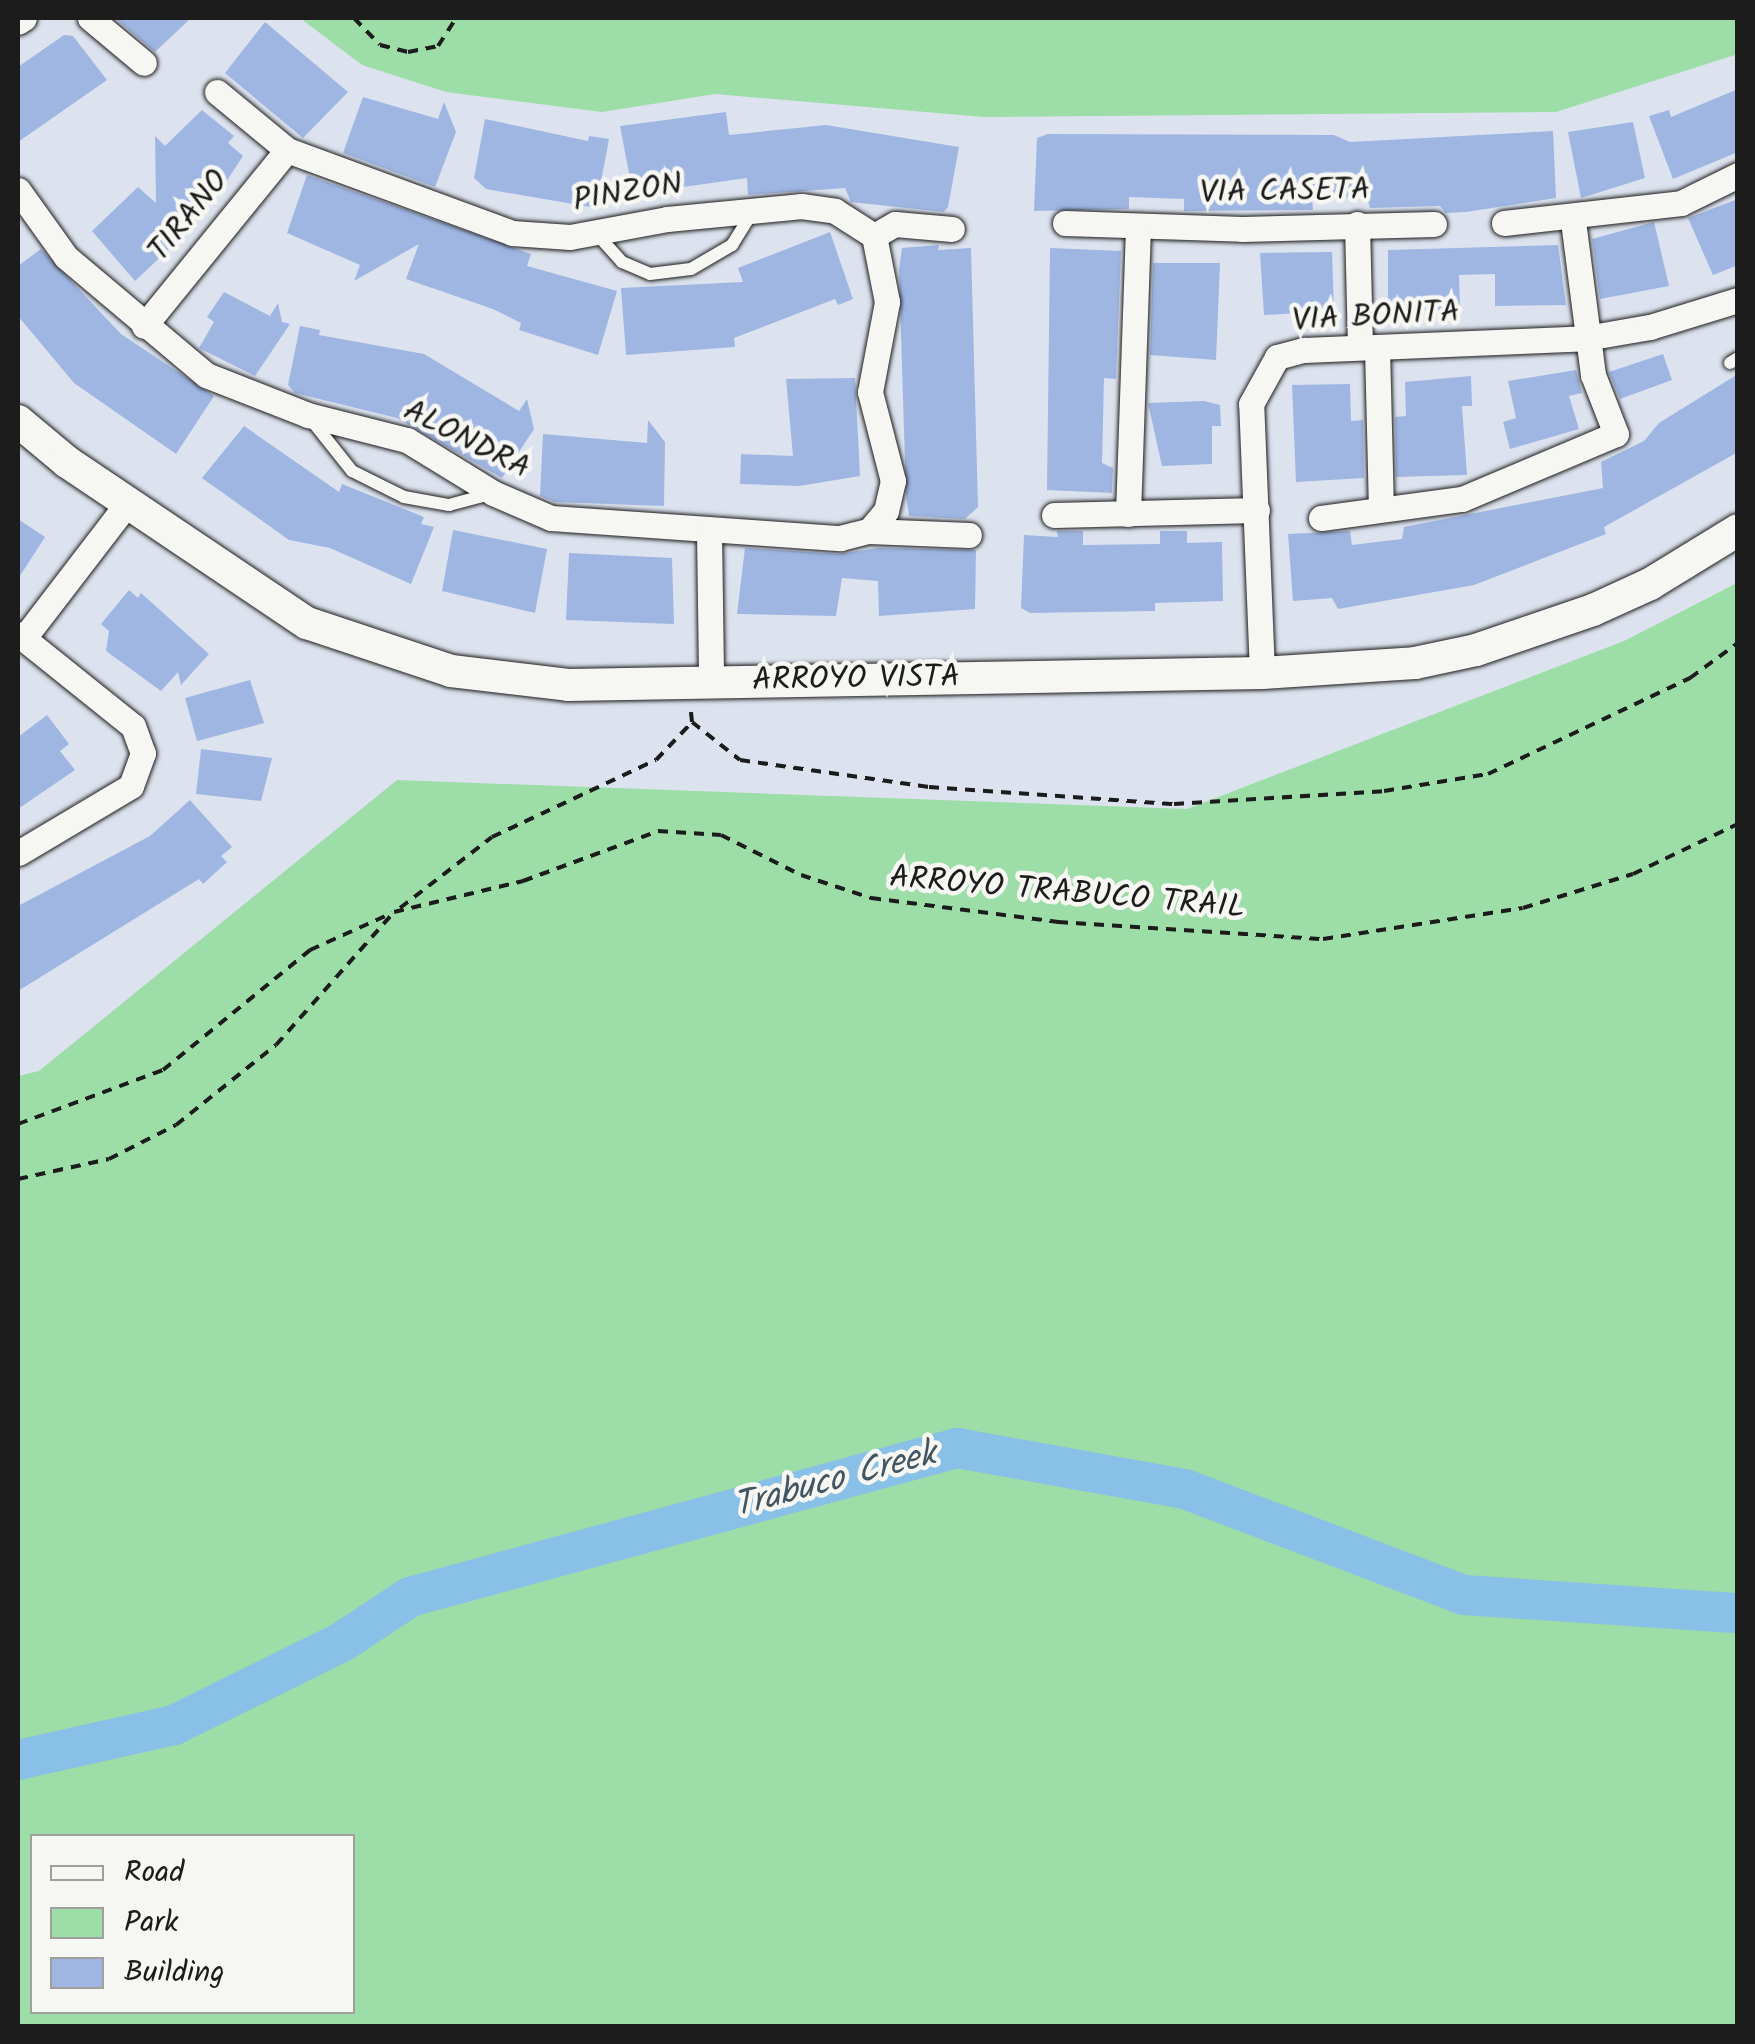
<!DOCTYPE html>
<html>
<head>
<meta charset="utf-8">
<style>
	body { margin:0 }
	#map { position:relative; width:1755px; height:2044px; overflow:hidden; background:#dce3ee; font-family:Kalam,sans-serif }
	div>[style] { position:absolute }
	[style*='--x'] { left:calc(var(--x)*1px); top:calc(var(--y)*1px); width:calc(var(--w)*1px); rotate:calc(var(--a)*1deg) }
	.green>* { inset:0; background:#9ddda7 }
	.river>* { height:40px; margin:-20px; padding:0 20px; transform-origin:20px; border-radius:20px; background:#89c0e7 }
	.building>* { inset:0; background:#9fb6e3 }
	.path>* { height:4px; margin-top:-2px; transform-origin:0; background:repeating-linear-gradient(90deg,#1c1c1c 0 10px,transparent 0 18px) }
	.roads { filter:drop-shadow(0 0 2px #1c1c1c) drop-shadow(0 0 2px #1c1c1c) }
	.service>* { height:12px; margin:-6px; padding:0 6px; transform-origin:6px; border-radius:6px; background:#f6f6f2 }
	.minor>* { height:25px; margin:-12.5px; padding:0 12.5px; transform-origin:12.5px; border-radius:12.5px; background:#f6f6f2 }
	.tertiary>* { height:32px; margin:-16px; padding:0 16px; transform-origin:16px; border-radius:16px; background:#f6f6f2 }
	span { translate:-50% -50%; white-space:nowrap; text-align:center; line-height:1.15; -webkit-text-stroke:9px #f6f6f2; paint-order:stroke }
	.street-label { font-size:32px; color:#1c1c1c }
	.water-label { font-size:35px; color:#425563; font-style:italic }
	.frame { position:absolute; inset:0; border:20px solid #1c1c1c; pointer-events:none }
	.legend { position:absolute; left:30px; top:1834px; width:325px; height:180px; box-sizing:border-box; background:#f6f6f2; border:2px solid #9f9f9c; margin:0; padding:12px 18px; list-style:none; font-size:30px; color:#1c1c1c }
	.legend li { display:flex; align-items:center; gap:20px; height:50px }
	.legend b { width:50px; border:2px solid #9f9f9c }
</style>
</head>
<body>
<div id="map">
	<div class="green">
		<div style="clip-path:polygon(300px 18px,1737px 18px,1738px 54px,1556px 112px,984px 117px,715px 94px,602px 112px,446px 92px,362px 65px)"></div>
		<div style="clip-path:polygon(evenodd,1737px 583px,1737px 2026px,18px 2026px,18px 1076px,39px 1071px,397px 780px,1187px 809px,1624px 641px,1737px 583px,352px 1836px,352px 2012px,32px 2012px,32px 1836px,352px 1836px)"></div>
	</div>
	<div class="river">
		<div style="--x:18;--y:1760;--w:160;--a:-12.6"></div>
		<div style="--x:174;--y:1725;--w:187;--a:-26.3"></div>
		<div style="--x:342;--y:1642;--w:82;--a:-33.5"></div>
		<div style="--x:410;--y:1597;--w:567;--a:-15.24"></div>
		<div style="--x:957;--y:1448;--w:232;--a:10.2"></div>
		<div style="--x:1185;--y:1489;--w:298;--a:20.8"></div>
		<div style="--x:1464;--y:1595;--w:275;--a:3.8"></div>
	</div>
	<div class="building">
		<div style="clip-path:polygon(115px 18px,191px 18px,155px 52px)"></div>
		<div style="clip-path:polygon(265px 22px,348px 92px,303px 138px,225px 73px)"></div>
		<div style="clip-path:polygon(64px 35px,73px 36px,107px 80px,18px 142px,18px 67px)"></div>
		<div style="clip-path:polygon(1738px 89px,1738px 152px,1673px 179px,1649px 116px,1669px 110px,1671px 117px)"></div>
		<div style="clip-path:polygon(363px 97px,438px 119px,444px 102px,456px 132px,435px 187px,343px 153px)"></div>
		<div style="clip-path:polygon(202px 110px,234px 136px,228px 143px,243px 156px,220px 191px,203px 203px,197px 198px,175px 225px,180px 230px,169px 249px,135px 281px,92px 231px,138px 187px,156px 203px,155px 136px,165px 146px)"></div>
		<div style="clip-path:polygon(726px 112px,729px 135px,826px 125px,959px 147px,948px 207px,944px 212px,851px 202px,845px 188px,748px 195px,747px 178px,633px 194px,620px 126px)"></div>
		<div style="clip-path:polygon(485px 119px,588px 141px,589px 136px,609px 139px,596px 208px,486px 189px,474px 178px)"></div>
		<div style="clip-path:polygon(1633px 122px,1645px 178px,1581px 198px,1568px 132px)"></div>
		<div style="clip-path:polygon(1553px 131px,1556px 198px,1466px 212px,1446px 213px,1440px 206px,1370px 208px,1367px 197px,1312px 198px,1313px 210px,1184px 211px,1184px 199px,1129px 197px,1129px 209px,1034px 211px,1037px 138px,1048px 134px,1334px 135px,1350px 142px)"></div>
		<div style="clip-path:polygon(307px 175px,531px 254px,527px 266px,617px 291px,598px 355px,519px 330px,521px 323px,493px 309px,406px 279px,419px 244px,354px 281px,360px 265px,287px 233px)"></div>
		<div style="clip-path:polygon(1738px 199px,1738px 265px,1713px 275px,1688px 218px)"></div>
		<div style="clip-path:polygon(1654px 222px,1669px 286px,1600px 299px,1592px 239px)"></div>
		<div style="clip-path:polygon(830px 232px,853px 299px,838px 305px,835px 299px,734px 338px,735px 347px,626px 355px,621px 288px,743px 282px,738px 268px)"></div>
		<div style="clip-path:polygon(939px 245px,938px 250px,971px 248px,978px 507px,965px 519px,909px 516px,906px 495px,899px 269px,902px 248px)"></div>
		<div style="clip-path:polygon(1558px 245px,1566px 305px,1495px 306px,1495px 274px,1459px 275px,1460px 310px,1388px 312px,1388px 250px)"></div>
		<div style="clip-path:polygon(1050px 248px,1121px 251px,1116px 379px,1104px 378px,1102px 463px,1113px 468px,1112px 493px,1047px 490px)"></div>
		<div style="clip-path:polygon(41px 249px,121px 334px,214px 396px,176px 454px,74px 383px,18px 316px,18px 266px)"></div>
		<div style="clip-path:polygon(1332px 252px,1334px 311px,1264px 315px,1260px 253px)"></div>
		<div style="clip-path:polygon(1153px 263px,1220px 263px,1216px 360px,1150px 355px)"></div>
		<div style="clip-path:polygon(224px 292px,270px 316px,278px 303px,282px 322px,290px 324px,255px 376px,199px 348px,214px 322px,207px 317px)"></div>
		<div style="clip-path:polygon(300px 326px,320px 330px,319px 335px,424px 354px,519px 411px,527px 399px,534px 429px,502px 478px,397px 418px,295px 393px,288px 385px)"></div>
		<div style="clip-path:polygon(1663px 354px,1672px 380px,1620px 399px,1609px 372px)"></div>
		<div style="clip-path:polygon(1576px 370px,1582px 393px,1569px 396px,1579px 429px,1510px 449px,1503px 422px,1516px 418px,1508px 381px)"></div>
		<div style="clip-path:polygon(1738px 374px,1738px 452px,1604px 527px,1606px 534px,1474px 585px,1338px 609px,1332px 598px,1293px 601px,1288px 534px,1350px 531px,1352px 545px,1402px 539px,1404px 527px,1603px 488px,1601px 462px,1644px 441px,1659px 423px)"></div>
		<div style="clip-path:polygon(1471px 376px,1472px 406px,1462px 406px,1467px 475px,1396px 477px,1395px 417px,1406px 416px,1405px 382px)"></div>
		<div style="clip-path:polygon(855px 378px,860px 476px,799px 486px,740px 484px,741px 454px,793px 456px,786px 379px)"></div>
		<div style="clip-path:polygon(1350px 384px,1351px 421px,1363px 420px,1364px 478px,1296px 482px,1292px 385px)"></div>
		<div style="clip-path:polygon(1204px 401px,1220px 405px,1221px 426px,1212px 426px,1212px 464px,1162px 466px,1148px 403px)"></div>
		<div style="clip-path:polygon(648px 420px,665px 442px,664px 506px,555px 502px,540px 496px,543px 434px,647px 443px)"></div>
		<div style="clip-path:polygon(244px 426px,339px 492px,342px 484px,424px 517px,421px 524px,434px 527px,411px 584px,330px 548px,289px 540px,202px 478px)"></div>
		<div style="clip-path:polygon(18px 519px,45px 537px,18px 579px)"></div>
		<div style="clip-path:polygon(453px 530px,547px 549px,535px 613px,442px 591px)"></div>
		<div style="clip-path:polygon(1057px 531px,1083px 531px,1083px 545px,1160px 544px,1160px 531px,1187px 531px,1187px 543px,1222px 542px,1223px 601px,1155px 603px,1155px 611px,1030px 613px,1021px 608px,1024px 535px,1058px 537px)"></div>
		<div style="clip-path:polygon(745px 548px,839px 554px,878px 548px,976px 550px,975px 609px,879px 616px,878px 581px,842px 578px,836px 616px,737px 614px)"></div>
		<div style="clip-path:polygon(569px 553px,672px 558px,674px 624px,566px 620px)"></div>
		<div style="clip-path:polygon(129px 590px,138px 598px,141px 593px,209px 654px,181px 685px,178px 672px,161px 691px,106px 651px,109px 631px,101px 624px)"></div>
		<div style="clip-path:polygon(250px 680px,264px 723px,197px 741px,185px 698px)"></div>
		<div style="clip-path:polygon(47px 715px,69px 744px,60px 751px,75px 770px,18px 809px,18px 737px)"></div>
		<div style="clip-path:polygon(201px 749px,272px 758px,261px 801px,196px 794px)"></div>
		<div style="clip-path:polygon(190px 800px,232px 847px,221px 856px,227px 862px,203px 884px,199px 879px,18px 991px,18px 906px,150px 836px)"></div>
	</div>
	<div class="path">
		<div style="--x:354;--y:18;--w:37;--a:46"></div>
		<div style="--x:380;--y:45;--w:29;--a:14"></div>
		<div style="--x:408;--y:52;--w:31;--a:-11"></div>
		<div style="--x:438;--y:46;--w:33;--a:-57"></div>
		<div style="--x:692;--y:722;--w:61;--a:38.4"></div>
		<div style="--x:740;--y:760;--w:191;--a:8.1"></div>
		<div style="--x:929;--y:787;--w:246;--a:4"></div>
		<div style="--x:1174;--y:804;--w:210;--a:-3.5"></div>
		<div style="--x:1384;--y:791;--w:105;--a:-9.3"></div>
		<div style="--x:1488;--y:774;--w:224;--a:-25.4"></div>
		<div style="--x:1690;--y:678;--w:59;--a:-36.1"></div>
		<div style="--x:400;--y:908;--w:116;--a:-37.7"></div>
		<div style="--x:492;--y:837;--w:181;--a:-25.2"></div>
		<div style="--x:656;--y:760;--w:52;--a:-46.5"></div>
		<div style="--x:692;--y:722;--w:10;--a:-96"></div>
		<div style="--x:18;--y:1124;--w:155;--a:-20.4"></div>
		<div style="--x:163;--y:1070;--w:190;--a:-39.2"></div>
		<div style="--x:310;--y:950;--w:90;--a:-24.3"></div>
		<div style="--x:18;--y:1179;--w:93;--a:-12.4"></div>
		<div style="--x:109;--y:1159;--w:75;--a:-26.9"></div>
		<div style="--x:176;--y:1125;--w:128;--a:-38.7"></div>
		<div style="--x:276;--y:1045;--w:178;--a:-48.4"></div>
		<div style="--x:394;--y:912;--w:133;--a:-13.5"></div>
		<div style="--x:523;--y:881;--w:144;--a:-20.3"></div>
		<div style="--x:658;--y:831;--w:63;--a:3.6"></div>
		<div style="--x:721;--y:835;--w:89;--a:26.6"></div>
		<div style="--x:801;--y:875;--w:74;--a:18.2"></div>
		<div style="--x:871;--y:898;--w:189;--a:7.3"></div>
		<div style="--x:1058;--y:922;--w:266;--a:3.7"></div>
		<div style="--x:1323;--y:939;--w:202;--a:-8.8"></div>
		<div style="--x:1523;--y:908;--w:115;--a:-17.2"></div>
		<div style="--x:1633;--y:874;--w:116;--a:-25.5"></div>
	</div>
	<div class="roads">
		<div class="service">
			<div style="--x:595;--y:232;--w:40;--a:48"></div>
			<div style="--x:622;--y:262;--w:30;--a:23"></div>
			<div style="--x:650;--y:274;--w:41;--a:-7"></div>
			<div style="--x:691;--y:269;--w:48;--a:-30.3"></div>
			<div style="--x:732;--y:245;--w:39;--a:-58"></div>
			<div style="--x:1730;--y:363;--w:9;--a:-32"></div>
			<div style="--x:309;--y:417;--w:69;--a:51.5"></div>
			<div style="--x:352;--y:471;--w:58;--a:26.6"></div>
			<div style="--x:404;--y:497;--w:46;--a:10.1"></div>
			<div style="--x:449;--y:505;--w:42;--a:-15"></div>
		</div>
		<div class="minor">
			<div style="--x:90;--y:18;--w:70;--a:39.8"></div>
			<div style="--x:18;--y:22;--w:7;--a:-34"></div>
			<div style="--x:217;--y:92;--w:91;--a:39.6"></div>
			<div style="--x:287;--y:150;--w:240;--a:20.2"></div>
			<div style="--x:512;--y:233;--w:58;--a:3.9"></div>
			<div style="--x:570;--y:237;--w:99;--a:-10.5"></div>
			<div style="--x:667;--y:219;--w:135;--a:-5.5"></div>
			<div style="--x:801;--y:206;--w:34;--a:8"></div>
			<div style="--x:835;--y:211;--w:46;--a:32.7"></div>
			<div style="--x:874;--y:236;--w:24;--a:-30"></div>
			<div style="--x:895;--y:224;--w:57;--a:5"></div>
			<div style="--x:18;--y:190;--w:82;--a:54.4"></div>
			<div style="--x:66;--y:257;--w:183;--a:40.1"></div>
			<div style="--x:206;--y:375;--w:110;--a:21.4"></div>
			<div style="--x:308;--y:415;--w:102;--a:14.2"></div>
			<div style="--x:407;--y:440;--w:101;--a:31.6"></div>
			<div style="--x:493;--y:493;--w:63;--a:23.3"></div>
			<div style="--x:551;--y:518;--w:290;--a:4"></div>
			<div style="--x:840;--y:538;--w:30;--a:-14"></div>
			<div style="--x:869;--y:531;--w:100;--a:2.3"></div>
			<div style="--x:1065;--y:223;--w:177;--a:1.9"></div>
			<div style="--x:1242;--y:229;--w:192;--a:-1.5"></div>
			<div style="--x:1504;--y:223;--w:178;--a:-6.4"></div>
			<div style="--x:1681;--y:203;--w:64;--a:-26.2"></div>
			<div style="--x:1357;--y:224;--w:123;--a:88.6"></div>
			<div style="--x:144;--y:326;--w:227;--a:-50.9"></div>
			<div style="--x:1377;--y:347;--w:162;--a:88.6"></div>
			<div style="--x:1128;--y:514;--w:287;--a:-88"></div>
			<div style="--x:1054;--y:515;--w:203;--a:-1.4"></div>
			<div style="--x:1321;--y:518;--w:142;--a:-7.7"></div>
			<div style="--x:1462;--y:499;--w:167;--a:-22.9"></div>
			<div style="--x:1616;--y:434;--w:63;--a:-111.3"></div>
			<div style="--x:1593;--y:375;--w:156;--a:-97.4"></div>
			<div style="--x:709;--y:531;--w:152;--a:89.2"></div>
			<div style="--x:869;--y:531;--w:26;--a:-50"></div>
			<div style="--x:886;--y:511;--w:31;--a:-77"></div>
			<div style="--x:893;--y:481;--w:92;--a:-104.5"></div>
			<div style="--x:870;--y:392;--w:92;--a:-79.3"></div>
			<div style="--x:887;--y:302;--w:67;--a:-101.1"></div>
			<div style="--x:18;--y:634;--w:147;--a:38.7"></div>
			<div style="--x:133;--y:726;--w:29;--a:70"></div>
			<div style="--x:143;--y:753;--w:35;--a:110"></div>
			<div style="--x:131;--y:786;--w:131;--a:149.3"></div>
			<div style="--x:24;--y:638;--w:169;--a:-52.5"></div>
			<div style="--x:1262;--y:673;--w:269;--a:-92.3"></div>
			<div style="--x:1251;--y:404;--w:54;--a:-61"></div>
			<div style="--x:1277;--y:357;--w:28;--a:-15"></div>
			<div style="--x:1304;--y:350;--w:282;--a:-2.4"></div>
			<div style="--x:1586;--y:338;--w:65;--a:-9.8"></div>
			<div style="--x:1650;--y:327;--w:92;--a:-17.1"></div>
		</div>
		<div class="tertiary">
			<div style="--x:18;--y:421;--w:64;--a:39.9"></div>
			<div style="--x:67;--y:462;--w:289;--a:33.9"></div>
			<div style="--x:307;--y:623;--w:152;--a:18.4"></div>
			<div style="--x:451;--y:671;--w:118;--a:6.8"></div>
			<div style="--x:568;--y:685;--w:694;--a:-0.99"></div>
			<div style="--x:1262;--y:673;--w:153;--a:-3.7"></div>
			<div style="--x:1415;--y:663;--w:62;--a:-12"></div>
			<div style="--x:1476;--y:650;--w:124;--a:-18.9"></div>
			<div style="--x:1593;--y:610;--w:63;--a:-24.5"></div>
			<div style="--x:1650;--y:584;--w:103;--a:-31.5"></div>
		</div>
	</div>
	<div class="street-label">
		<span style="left:1285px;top:193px;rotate:-1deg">VIA CASETA</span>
		<span style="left:628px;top:194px;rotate:-9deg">PINZON</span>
		<span style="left:190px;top:217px;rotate:-51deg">TIRANO</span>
		<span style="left:1376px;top:318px;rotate:-3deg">VIA BONITA</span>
		<span style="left:466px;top:441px;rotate:27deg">ALONDRA</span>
		<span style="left:856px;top:680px;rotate:-1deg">ARROYO VISTA</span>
		<span style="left:1067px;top:894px;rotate:5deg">ARROYO TRABUCO TRAIL</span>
	</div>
	<div class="water-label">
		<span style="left:835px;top:1481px;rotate:-15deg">Trabuco Creek</span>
	</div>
	<div class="frame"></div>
	<ul class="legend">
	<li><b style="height:12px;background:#f6f6f2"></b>Road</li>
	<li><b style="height:28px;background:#9ddda7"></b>Park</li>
	<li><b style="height:28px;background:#9fb6e3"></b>Building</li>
	</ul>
</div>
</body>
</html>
